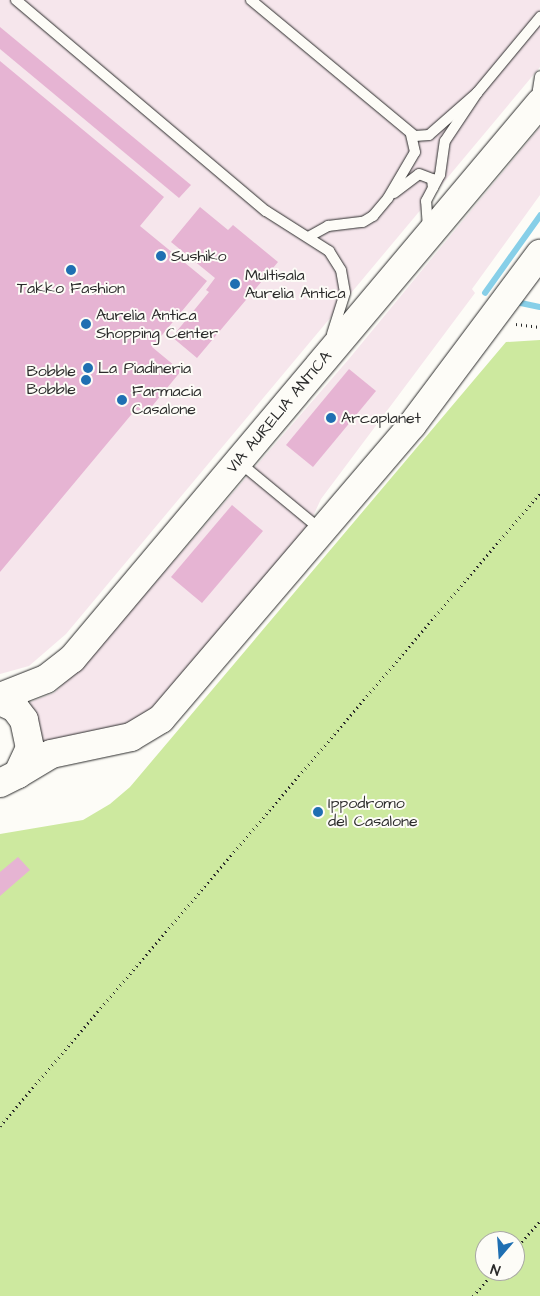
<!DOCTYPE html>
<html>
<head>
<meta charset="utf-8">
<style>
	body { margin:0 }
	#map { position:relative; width:540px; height:1296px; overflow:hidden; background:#fdfcf7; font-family:"Architects Daughter",sans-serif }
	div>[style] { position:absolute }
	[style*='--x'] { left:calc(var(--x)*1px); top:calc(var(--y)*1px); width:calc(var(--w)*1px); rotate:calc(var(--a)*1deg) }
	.built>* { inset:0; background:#f6e6ec }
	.green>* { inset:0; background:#cde99f }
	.stream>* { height:5.5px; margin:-2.75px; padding:0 2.75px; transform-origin:2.75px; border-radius:2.75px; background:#87cfe8 }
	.building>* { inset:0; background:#e6b4d3 }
	.path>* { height:3px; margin-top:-1.5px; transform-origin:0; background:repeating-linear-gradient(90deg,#2b2b2b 0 1px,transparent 0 5px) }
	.roads { filter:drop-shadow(0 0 1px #2b2b2b) drop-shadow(0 0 1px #2b2b2b) }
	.lane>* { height:10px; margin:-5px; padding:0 5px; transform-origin:5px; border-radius:5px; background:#fdfcf7 }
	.secondary>* { height:28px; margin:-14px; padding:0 14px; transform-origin:14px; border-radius:14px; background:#fdfcf7 }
	.dots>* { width:14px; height:14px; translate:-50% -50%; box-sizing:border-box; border:2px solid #fdfcf7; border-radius:50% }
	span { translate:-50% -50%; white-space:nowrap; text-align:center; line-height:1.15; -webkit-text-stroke:4px #fdfcf7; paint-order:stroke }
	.poi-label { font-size:16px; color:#2b2b2b }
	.left { translate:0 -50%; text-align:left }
	.right { translate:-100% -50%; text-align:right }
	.street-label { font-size:16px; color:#2b2b2b }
	.north { position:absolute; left:475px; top:1231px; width:50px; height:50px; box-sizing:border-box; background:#fdfcf7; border:1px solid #a9a8a5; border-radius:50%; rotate:198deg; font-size:14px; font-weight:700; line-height:20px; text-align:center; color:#2b2b2b }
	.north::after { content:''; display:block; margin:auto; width:18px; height:22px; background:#1f6fb2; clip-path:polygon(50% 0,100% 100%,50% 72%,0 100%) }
</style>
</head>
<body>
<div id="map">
	<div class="built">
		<div style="clip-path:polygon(0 0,540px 0,540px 67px,66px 634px,29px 666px,0 674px)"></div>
		<div style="clip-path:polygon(540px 127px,540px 195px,472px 289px,475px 293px,321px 499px,302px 540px,162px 702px,135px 724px,42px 745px,30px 702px,54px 693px,103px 643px,348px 360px)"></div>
	</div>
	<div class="green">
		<div style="clip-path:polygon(evenodd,540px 340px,540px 1296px,0 1296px,0 834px,83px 820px,110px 804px,130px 787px,506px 342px,540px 340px,485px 1241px,515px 1241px,515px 1271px,485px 1271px,485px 1241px)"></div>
	</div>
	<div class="stream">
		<div style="--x:485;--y:293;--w:95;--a:-54.5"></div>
		<div style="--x:521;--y:303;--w:19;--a:12"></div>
	</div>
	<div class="building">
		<div style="clip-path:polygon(0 27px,191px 185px,179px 198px,0 49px)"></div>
		<div style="clip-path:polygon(0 61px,164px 197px,140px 226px,207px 281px,152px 347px,181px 371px,144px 416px,136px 409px,0 572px)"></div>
		<div style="clip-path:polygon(200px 207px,228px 230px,233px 225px,278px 262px,197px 358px,172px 337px,209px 292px,206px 290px,215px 278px,171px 242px)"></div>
		<div style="clip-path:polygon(349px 369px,376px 391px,313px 467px,286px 445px)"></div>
		<div style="clip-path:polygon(232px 505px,263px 531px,202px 603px,171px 577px)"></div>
		<div style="clip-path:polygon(18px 857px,30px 870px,0 896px,0 872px)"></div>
	</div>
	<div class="path">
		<div style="--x:516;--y:324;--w:24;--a:7"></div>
		<div style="--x:0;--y:1126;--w:832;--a:-49.53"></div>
		<div style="--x:515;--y:1249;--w:38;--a:-48"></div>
		<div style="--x:473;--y:1296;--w:33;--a:-49"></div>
	</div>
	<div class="roads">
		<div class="lane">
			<div style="--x:16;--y:0;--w:327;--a:40.2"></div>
			<div style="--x:266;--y:211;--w:75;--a:32.4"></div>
			<div style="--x:329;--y:251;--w:22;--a:58"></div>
			<div style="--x:341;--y:270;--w:23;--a:80"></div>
			<div style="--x:345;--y:293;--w:43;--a:107.6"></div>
			<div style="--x:251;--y:0;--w:213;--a:39.7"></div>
			<div style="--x:415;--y:136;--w:14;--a:-4"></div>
			<div style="--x:429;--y:135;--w:64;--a:-41.2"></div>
			<div style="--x:536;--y:102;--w:26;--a:-81"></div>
			<div style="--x:394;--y:193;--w:31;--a:-37"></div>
			<div style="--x:419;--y:174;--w:14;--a:21"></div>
			<div style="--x:432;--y:179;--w:9;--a:84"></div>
			<div style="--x:428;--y:228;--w:27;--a:-94"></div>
			<div style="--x:426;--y:201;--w:30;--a:-62"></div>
			<div style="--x:440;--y:175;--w:34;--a:-82"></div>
			<div style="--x:445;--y:141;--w:58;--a:-56.3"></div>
			<div style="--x:477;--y:93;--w:99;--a:-50.3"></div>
			<div style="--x:310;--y:236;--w:21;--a:-29"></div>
			<div style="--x:328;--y:226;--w:35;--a:-7"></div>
			<div style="--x:363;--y:222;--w:12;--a:-31"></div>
			<div style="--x:373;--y:216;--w:23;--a:-50"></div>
			<div style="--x:388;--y:198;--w:53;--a:-59.6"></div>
			<div style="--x:415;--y:152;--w:18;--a:-103"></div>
			<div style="--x:239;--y:462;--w:105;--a:39.6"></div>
		</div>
		<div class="secondary">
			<div style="--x:0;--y:697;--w:49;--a:-21.4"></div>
			<div style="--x:46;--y:679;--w:33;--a:-38"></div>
			<div style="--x:72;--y:659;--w:727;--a:-49.91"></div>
			<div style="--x:0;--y:701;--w:17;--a:25"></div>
			<div style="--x:15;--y:708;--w:15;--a:53"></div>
			<div style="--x:24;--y:720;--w:29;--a:78"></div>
			<div style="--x:30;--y:748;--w:29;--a:115"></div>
			<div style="--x:18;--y:774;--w:20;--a:153"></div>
			<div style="--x:18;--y:774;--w:39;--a:-31"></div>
			<div style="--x:51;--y:754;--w:82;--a:-12"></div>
			<div style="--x:131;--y:737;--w:35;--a:-31"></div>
			<div style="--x:161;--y:719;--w:387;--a:-49.5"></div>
			<div style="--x:412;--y:425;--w:214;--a:-53.2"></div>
		</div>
	</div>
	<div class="dots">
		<div style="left:161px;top:256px;background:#1f6fb2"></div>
		<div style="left:71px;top:270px;background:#1f6fb2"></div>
		<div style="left:235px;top:284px;background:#1f6fb2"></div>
		<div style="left:86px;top:324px;background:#1f6fb2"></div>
		<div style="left:88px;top:368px;background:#1f6fb2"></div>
		<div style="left:86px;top:380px;background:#1f6fb2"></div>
		<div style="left:122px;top:400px;background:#1f6fb2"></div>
		<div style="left:331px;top:418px;background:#1f6fb2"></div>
		<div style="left:318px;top:812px;background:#1f6fb2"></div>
	</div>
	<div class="poi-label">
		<span class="left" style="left:171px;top:256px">Sushiko</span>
		<span class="left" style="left:245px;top:284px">Multisala<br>Aurelia Antica</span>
		<span style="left:71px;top:288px">Takko Fashion</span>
		<span class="left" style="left:96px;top:324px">Aurelia Antica<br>Shopping Center</span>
		<span class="left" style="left:98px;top:368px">La Piadineria</span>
		<span class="right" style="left:76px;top:380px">Bobble<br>Bobble</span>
		<span class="left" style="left:132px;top:400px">Farmacia<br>Casalone</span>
		<span class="left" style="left:341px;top:418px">Arcaplanet</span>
		<span class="left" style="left:328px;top:812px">Ippodromo<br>del Casalone</span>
	</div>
	<div class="street-label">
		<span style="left:279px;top:412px;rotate:-50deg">VIA AURELIA ANTICA</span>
	</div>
	<div class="north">N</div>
</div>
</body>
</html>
